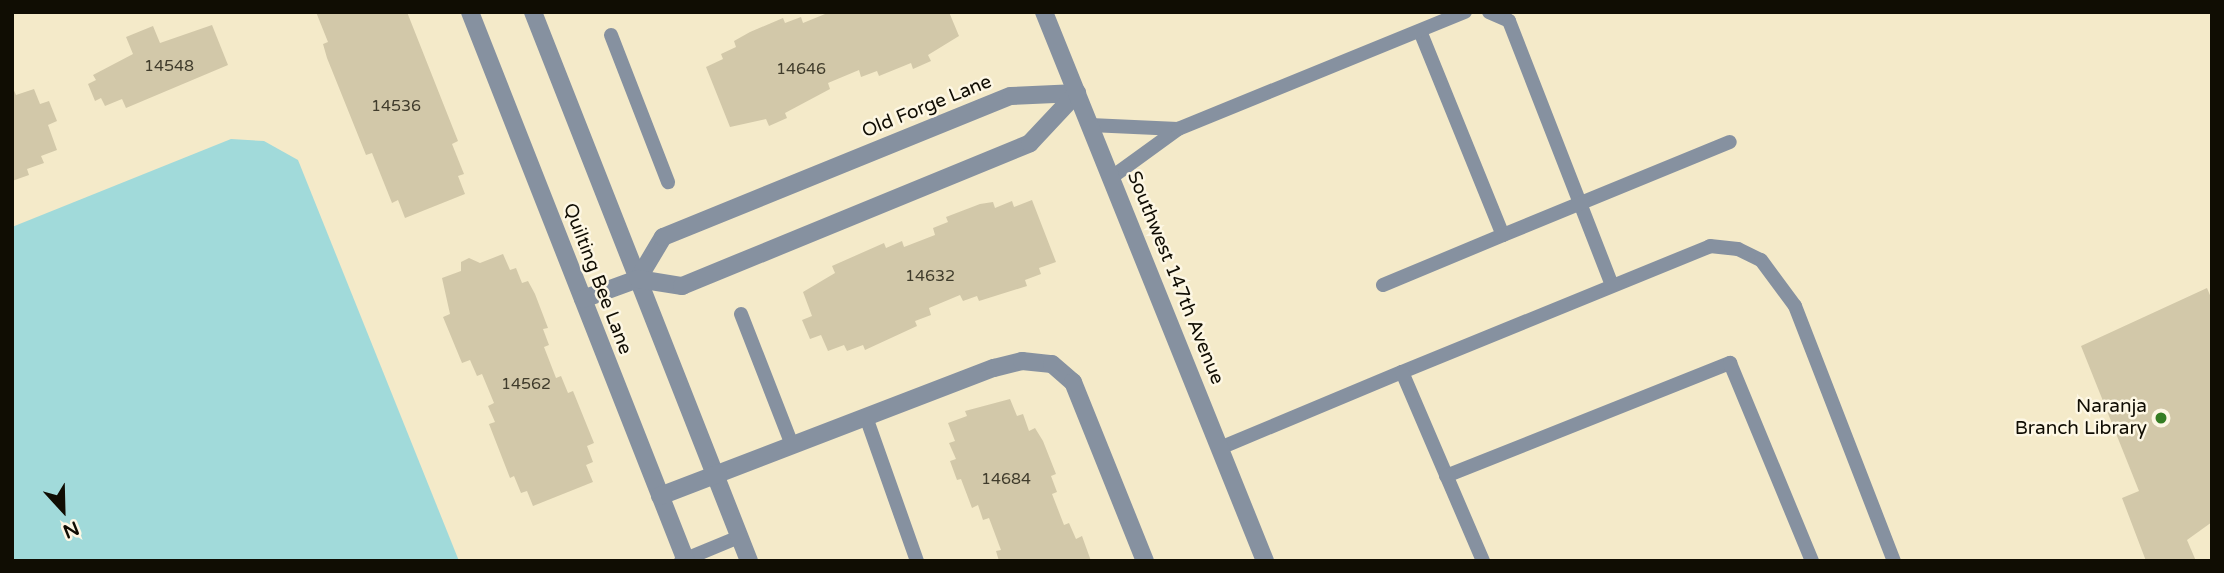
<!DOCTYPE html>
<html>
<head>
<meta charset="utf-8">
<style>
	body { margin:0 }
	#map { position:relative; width:2224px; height:573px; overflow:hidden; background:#f4eac9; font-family:"Varela Round",sans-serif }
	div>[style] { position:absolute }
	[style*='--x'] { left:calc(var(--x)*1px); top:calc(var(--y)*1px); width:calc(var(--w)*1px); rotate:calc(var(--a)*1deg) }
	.water>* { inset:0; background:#a1dada }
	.building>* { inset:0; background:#d2c8a9 }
	.service>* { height:14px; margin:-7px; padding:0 7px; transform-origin:7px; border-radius:7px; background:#8691a0 }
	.minor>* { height:18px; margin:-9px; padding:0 9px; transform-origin:9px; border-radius:9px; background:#8691a0 }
	.tertiary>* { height:18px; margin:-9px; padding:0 9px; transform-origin:9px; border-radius:9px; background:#8691a0 }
	.dots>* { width:19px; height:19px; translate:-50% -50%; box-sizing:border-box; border:4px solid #fdf7e4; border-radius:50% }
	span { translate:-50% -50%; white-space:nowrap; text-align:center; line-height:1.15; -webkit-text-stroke:5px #fdf7e4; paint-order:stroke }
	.number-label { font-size:16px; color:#403c2c }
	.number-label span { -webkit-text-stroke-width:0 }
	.street-label { font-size:19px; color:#100d03 }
	.poi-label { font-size:19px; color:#100d03 }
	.right { translate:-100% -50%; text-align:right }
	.frame { position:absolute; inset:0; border:14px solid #100d03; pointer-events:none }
	.north { position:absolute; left:28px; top:475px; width:70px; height:70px; -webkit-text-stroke:5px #fdf7e4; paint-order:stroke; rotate:158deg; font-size:19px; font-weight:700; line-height:28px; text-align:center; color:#100d03 }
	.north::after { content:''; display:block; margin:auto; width:24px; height:32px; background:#100d03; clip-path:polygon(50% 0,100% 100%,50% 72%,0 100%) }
</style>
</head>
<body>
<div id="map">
	<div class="water">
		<div style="clip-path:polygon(231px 139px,264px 141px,298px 160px,459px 561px,12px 561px,12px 227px)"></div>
	</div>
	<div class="building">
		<div style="clip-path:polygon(316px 12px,407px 12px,458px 141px,452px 144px,464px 174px,458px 176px,465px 194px,405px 218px,398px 200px,392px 203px,372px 153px,366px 155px,327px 58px,323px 44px,328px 42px)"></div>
		<div style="clip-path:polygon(830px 12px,949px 12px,959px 36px,928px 55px,931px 61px,913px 69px,911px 63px,879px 76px,877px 71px,861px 77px,859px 70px,828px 83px,830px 89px,785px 113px,787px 118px,769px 126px,766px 119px,730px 127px,706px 67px,723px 59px,721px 54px,736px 47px,734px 41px,750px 32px,783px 18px,785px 23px,801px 17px,803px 23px)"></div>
		<div style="clip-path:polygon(212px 25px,228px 65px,126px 108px,122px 99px,105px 106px,101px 98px,95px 101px,88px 84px,96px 80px,93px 75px,133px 54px,126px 37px,153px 26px,160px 43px)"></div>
		<div style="clip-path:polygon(12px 86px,16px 95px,34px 89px,40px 104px,49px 101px,57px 121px,48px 125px,57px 150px,41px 156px,44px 163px,27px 169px,29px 175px,12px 181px)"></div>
		<div style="clip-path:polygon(1032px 200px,1056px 262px,1039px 268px,1041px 274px,1025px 280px,1027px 286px,979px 301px,977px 296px,963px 301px,960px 295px,929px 308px,931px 315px,915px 321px,917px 326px,865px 350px,863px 345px,847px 351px,844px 345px,828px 351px,821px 335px,810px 339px,802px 320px,812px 316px,803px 292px,835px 273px,832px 266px,884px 243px,886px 248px,902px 241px,904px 247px,935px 235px,933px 228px,948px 222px,946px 217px,980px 204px,993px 202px,995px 208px,1012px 201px,1014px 207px)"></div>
		<div style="clip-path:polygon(503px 254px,510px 270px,516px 268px,522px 283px,528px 281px,535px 294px,548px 328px,543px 329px,549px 345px,544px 347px,556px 378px,561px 376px,568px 393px,573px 391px,594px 443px,587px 446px,593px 462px,586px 465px,593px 482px,533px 506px,527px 491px,521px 493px,514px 476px,510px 478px,489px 424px,495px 422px,488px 406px,494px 403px,482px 374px,477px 376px,470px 360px,462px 363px,443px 317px,450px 314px,442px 278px,461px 271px,461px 262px,469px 258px,480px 263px)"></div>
		<div style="clip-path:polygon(2207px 288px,2212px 300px,2212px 522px,2187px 540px,2196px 561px,2146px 561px,2122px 498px,2139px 491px,2081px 346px)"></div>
		<div style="clip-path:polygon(1010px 399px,1017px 416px,1023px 414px,1029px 431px,1035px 428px,1043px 441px,1056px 474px,1051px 476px,1057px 492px,1052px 494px,1064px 525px,1069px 523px,1076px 539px,1082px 536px,1091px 561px,999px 561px,996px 551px,1001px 550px,989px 518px,983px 520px,978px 505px,972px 508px,961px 479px,957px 480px,950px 461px,956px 459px,949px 443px,955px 441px,948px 423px,967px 416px,965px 411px)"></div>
	</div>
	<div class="service">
		<div style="--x:1489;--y:12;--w:22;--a:24"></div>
		<div style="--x:1509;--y:21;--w:283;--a:68.7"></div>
		<div style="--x:1420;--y:31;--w:220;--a:67.9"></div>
		<div style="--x:1503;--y:235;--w:245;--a:-22.3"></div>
		<div style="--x:611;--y:35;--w:158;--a:68.8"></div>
		<div style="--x:1090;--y:125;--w:88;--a:2.6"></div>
		<div style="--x:1112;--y:177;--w:82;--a:-36"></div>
		<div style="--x:1178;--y:129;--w:310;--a:-22.2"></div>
		<div style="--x:1383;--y:285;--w:130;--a:-22.6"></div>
		<div style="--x:741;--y:314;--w:141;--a:68.7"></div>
		<div style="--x:1402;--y:372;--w:333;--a:-22.2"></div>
		<div style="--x:1710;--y:246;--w:28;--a:6"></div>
		<div style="--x:1738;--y:249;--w:25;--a:26"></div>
		<div style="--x:1761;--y:260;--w:57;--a:53.5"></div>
		<div style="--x:1795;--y:306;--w:274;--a:68.8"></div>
		<div style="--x:866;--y:417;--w:153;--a:70.5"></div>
		<div style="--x:1220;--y:448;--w:197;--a:-22.7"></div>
		<div style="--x:1402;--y:372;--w:206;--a:66.8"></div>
		<div style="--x:1446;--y:476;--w:306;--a:-21.7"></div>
		<div style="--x:1730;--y:363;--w:214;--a:67.5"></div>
		<div style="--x:681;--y:561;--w:63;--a:-22.5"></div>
	</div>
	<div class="minor">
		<div style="--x:470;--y:12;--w:590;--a:68.52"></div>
		<div style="--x:533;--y:12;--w:590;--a:68.52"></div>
		<div style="--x:638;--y:279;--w:49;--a:-59.2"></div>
		<div style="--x:663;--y:237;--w:375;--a:-22.1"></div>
		<div style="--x:1011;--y:96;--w:66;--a:-2.6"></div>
		<div style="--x:583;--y:299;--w:59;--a:-20"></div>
		<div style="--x:638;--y:279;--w:45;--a:9"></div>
		<div style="--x:682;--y:286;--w:376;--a:-22.3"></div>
		<div style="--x:1030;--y:143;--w:69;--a:-46.8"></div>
		<div style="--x:660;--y:496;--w:358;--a:-21"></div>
		<div style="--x:994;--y:368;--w:29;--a:-14"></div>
		<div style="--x:1022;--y:361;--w:30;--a:6"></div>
		<div style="--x:1052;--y:364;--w:28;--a:41"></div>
		<div style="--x:1073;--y:382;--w:193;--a:68.1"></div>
	</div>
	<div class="tertiary">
		<div style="--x:1044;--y:12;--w:592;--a:68.07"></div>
	</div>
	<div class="dots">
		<div style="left:2161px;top:418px;background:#357d23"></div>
	</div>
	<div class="number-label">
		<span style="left:169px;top:66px">14548</span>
		<span style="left:801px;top:69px">14646</span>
		<span style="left:396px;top:106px">14536</span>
		<span style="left:930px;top:276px">14632</span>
		<span style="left:526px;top:384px">14562</span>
		<span style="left:1006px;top:479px">14684</span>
	</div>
	<div class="street-label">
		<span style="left:927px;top:107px;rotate:-22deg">Old Forge Lane</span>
		<span style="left:1175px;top:278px;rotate:68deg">Southwest 147th Avenue</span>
		<span style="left:597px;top:279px;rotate:69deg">Quilting Bee Lane</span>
	</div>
	<div class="poi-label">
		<span class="right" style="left:2147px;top:418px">Naranja<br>Branch Library</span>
	</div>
	<div class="frame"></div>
	<div class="north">N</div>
</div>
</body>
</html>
